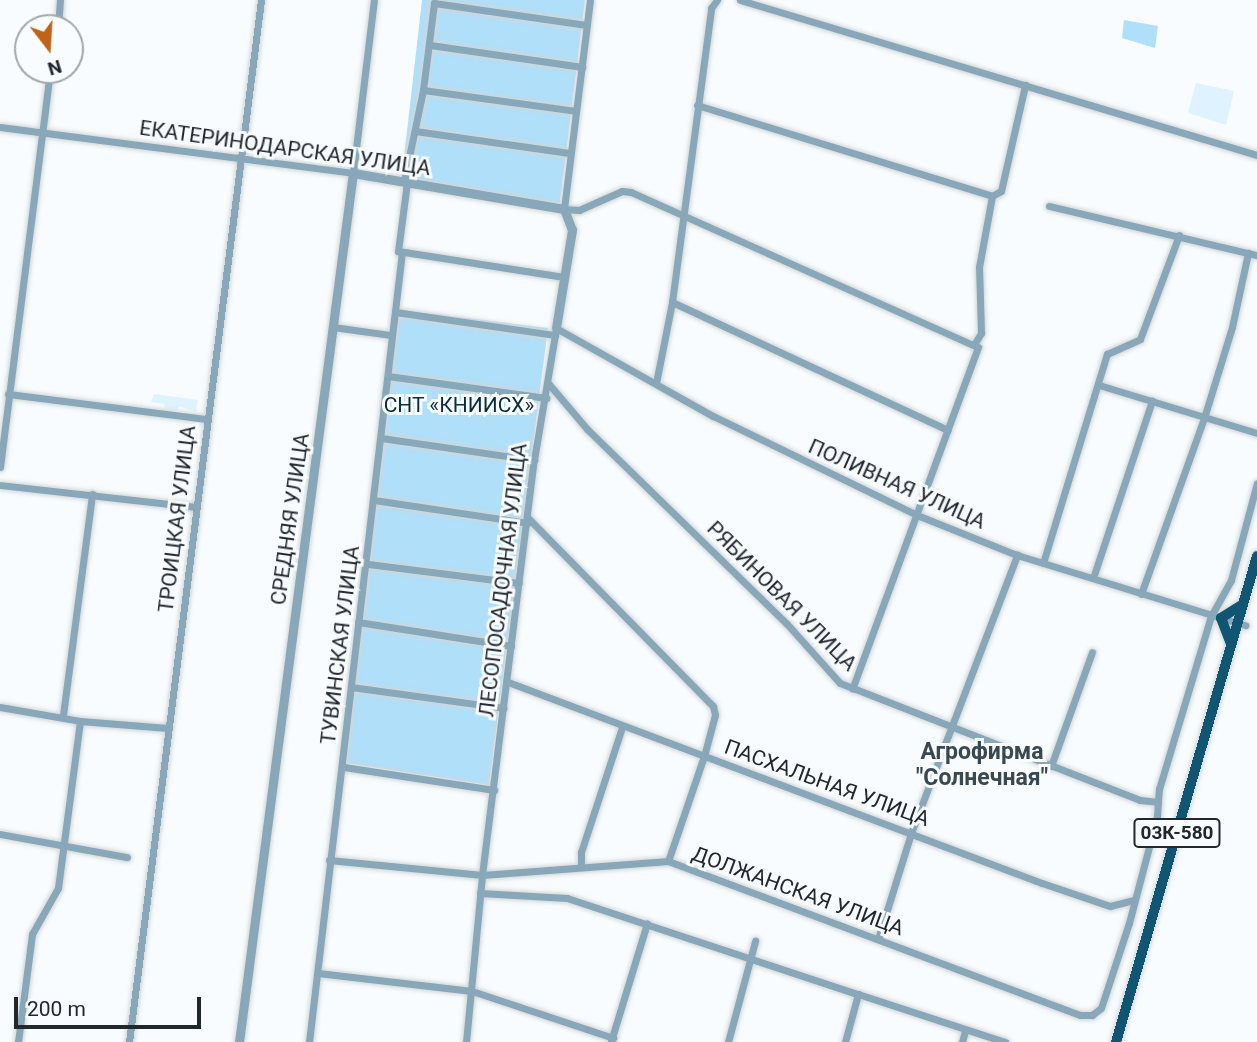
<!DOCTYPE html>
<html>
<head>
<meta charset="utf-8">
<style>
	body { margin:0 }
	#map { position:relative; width:1257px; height:1042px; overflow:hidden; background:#f8fcfe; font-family:Roboto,sans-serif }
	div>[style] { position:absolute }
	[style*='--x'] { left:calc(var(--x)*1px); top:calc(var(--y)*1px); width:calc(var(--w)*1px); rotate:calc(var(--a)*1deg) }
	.built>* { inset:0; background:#def3ff }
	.green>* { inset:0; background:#b0dff9 }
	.roads { filter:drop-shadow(0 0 2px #d1d6d8) drop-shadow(0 0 2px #d1d6d8) }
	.minor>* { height:7px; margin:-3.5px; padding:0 3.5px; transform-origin:3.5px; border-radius:3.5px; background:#88a8b9 }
	.tertiary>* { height:9px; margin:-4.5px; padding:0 4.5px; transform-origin:4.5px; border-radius:4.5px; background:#88a8b9 }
	.trunk>* { height:10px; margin:-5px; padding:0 5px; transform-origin:5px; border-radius:5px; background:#105572 }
	span { translate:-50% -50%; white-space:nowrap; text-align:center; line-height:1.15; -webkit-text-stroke:6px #f8fcfe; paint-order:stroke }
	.shield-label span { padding:2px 5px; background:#f8fcfe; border:2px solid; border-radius:5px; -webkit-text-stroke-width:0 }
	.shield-label { font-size:19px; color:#21282c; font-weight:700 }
	.street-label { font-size:21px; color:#21282c }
	.park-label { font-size:21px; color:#092d3e }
	.neighbourhood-label { font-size:23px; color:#3a4951; font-weight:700 }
	.north { position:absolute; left:14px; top:14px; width:70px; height:70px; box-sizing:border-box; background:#f8fcfe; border:2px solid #a2a7aa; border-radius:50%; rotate:163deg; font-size:19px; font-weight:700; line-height:28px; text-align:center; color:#21282c }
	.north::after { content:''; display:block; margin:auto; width:24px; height:32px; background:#c16219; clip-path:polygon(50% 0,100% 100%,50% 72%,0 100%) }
	.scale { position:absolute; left:14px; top:997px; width:187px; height:32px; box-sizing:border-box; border:4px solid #21282c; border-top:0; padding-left:9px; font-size:21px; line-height:24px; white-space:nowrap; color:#21282c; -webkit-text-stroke:5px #f8fcfe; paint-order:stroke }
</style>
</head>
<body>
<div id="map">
	<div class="built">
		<div style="clip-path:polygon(1196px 83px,1234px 91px,1226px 125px,1188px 113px)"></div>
		<div style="clip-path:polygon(154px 394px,198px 400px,196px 412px,179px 406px,178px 410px,164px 408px,165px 404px,151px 402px)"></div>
	</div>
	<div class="green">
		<div style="clip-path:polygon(422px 0,585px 0,559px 210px,401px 184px)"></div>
		<div style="clip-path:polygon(1124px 20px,1158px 26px,1155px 48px,1122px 38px)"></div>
		<div style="clip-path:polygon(392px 309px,548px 328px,489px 785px,339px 762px)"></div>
	</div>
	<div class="roads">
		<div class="minor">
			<div style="--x:590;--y:0;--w:211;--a:97.1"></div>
			<div style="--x:564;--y:209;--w:15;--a:4"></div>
			<div style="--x:579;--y:210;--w:47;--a:-23.8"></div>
			<div style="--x:622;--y:191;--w:9;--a:6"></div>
			<div style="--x:631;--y:192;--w:380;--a:24.1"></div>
			<div style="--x:978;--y:347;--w:364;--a:110.2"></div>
			<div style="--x:740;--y:0;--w:540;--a:16.69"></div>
			<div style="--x:58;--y:28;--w:28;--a:-86"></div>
			<div style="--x:430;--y:45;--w:154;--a:8.2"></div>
			<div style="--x:423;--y:90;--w:154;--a:7.8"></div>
			<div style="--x:697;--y:105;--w:309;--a:17.1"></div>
			<div style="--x:0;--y:127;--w:356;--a:7.4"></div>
			<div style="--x:353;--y:173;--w:174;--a:-83.1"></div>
			<div style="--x:415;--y:131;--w:156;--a:8.1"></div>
			<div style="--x:404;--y:181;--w:93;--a:-78.2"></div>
			<div style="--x:423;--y:90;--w:88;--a:-82.8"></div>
			<div style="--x:434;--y:3;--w:154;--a:8.2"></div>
			<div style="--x:407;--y:182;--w:70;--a:97.4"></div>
			<div style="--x:398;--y:251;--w:168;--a:8.9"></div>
			<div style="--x:992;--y:196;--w:10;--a:-29"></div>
			<div style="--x:1001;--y:191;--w:109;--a:-77.2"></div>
			<div style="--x:1049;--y:206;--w:214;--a:13.3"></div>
			<div style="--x:672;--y:302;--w:304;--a:24.9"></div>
			<div style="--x:395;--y:312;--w:162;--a:8.2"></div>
			<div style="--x:333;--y:327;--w:59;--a:7.9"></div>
			<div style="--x:975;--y:343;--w:12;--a:-59"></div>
			<div style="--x:981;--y:333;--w:66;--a:-91.7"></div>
			<div style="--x:979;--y:267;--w:72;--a:-79.6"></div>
			<div style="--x:388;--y:376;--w:160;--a:7.9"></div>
			<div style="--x:548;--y:383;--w:60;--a:49.7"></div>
			<div style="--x:587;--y:429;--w:279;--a:44.3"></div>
			<div style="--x:787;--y:624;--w:79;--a:48.1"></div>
			<div style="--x:840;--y:683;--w:322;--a:21.3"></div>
			<div style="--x:1140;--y:800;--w:18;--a:6"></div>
			<div style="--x:656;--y:383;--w:83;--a:-78.8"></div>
			<div style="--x:672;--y:302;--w:297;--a:-82.4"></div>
			<div style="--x:711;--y:8;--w:10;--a:-53"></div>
			<div style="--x:1099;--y:385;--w:165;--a:16.9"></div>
			<div style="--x:8;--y:394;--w:201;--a:7.2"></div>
			<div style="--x:381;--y:438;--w:155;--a:8.2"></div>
			<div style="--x:0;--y:467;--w:400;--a:-82.8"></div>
			<div style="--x:0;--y:485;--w:196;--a:6.4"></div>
			<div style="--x:374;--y:500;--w:155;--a:8.5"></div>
			<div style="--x:528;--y:518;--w:264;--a:45.5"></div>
			<div style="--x:713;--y:706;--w:9;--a:77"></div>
			<div style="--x:715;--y:715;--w:42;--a:105"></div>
			<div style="--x:704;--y:756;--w:111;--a:108.9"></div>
			<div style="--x:1043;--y:563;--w:219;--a:-73"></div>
			<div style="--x:1107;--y:354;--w:36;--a:-24"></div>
			<div style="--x:1140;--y:339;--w:111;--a:-69.4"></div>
			<div style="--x:368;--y:564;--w:152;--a:7.2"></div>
			<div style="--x:1093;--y:578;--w:187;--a:-71.6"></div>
			<div style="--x:1141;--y:594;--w:187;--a:-70.3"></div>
			<div style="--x:1204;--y:418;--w:95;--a:-72.9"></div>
			<div style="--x:1232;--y:327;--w:76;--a:-77.8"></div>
			<div style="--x:358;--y:622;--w:155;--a:8.9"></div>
			<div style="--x:508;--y:682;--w:571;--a:20.63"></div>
			<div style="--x:1042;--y:883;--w:72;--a:18.7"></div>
			<div style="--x:1110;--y:906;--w:25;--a:-14"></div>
			<div style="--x:351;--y:687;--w:154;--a:7.8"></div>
			<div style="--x:0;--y:707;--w:81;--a:9.9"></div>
			<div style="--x:80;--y:721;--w:88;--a:4.5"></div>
			<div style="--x:63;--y:715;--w:223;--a:-82.5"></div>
			<div style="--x:1051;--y:766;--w:121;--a:-70.2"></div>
			<div style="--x:344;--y:767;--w:152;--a:8.7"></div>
			<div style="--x:0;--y:834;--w:129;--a:10.3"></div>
			<div style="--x:329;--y:860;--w:154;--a:5.6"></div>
			<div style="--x:482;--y:875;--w:187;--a:-4.3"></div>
			<div style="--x:668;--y:861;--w:440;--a:20.5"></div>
			<div style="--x:1080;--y:1015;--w:12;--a:0"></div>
			<div style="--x:1092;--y:1015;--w:11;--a:-38"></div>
			<div style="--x:1101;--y:1008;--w:89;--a:-71.8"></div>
			<div style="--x:1129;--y:923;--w:111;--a:-75.3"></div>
			<div style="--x:1157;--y:816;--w:27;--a:-86"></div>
			<div style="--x:1159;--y:789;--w:181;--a:-73.3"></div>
			<div style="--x:1211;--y:616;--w:41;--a:-60.9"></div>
			<div style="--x:1231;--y:580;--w:100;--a:-75"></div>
			<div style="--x:581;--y:867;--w:15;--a:-90"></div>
			<div style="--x:581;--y:852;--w:132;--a:-71.8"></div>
			<div style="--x:480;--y:893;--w:87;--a:3.3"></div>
			<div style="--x:567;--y:898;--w:306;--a:18.3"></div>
			<div style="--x:858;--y:994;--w:50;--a:105.2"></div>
			<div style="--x:878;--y:939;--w:111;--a:-72.7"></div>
			<div style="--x:911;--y:833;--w:298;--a:-69.1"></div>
			<div style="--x:318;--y:973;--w:155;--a:6.7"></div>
			<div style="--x:472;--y:991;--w:149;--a:18.4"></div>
			<div style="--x:858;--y:994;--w:155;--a:18.1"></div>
			<div style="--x:611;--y:1041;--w:123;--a:-73"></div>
			<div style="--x:18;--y:1042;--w:109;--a:-82.6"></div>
			<div style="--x:32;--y:934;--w:53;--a:-60.5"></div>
			<div style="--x:58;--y:888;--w:168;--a:-82.5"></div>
			<div style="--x:129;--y:1042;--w:1050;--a:-82.78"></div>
			<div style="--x:309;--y:1042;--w:795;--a:-83.29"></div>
			<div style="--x:466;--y:1042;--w:168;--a:-84.5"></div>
			<div style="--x:482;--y:875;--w:418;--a:-82.9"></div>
			<div style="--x:534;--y:460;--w:134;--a:-80.5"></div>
			<div style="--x:556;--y:328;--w:180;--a:29.3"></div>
			<div style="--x:713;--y:416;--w:227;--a:25.9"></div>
			<div style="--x:917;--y:515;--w:108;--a:21.8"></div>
			<div style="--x:1017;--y:555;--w:239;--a:17.1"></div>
			<div style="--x:728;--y:1042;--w:105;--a:-75"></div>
			<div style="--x:962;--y:1042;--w:11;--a:-75"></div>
		</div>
		<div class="tertiary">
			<div style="--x:239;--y:1042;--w:876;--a:-82.53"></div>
			<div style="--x:353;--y:173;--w:214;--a:9.7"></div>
			<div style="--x:564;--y:209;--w:22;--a:69"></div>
			<div style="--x:572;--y:230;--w:99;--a:99.3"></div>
		</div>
		<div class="trunk">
			<div style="--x:1231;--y:644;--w:28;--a:-111"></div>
			<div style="--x:1221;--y:618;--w:25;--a:-32"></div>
			<div style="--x:1116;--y:1042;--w:506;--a:-73.82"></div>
		</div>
	</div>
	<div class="shield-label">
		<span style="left:1177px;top:833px">03К-580</span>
	</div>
	<div class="street-label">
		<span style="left:285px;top:148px;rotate:8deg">ЕКАТЕРИНОДАРСКАЯ УЛИЦА</span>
		<span style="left:897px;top:484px;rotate:24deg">ПОЛИВНАЯ УЛИЦА</span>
		<span style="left:177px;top:519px;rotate:-83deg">ТРОИЦКАЯ УЛИЦА</span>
		<span style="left:290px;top:519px;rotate:-82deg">СРЕДНЯЯ УЛИЦА</span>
		<span style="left:503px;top:580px;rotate:-83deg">ЛЕСОПОСАДОЧНАЯ УЛИЦА</span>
		<span style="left:782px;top:596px;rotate:45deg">РЯБИНОВАЯ УЛИЦА</span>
		<span style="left:340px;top:645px;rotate:-83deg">ТУВИНСКАЯ УЛИЦА</span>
		<span style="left:827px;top:783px;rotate:20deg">ПАСХАЛЬНАЯ УЛИЦА</span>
		<span style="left:798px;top:891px;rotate:20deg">ДОЛЖАНСКАЯ УЛИЦА</span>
	</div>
	<div class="park-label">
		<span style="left:459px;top:405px">СНТ «КНИИСХ»</span>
	</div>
	<div class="neighbourhood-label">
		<span style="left:982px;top:765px">Агрофирма<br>"Солнечная"</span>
	</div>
	<div class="north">N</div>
	<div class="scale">200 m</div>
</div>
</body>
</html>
